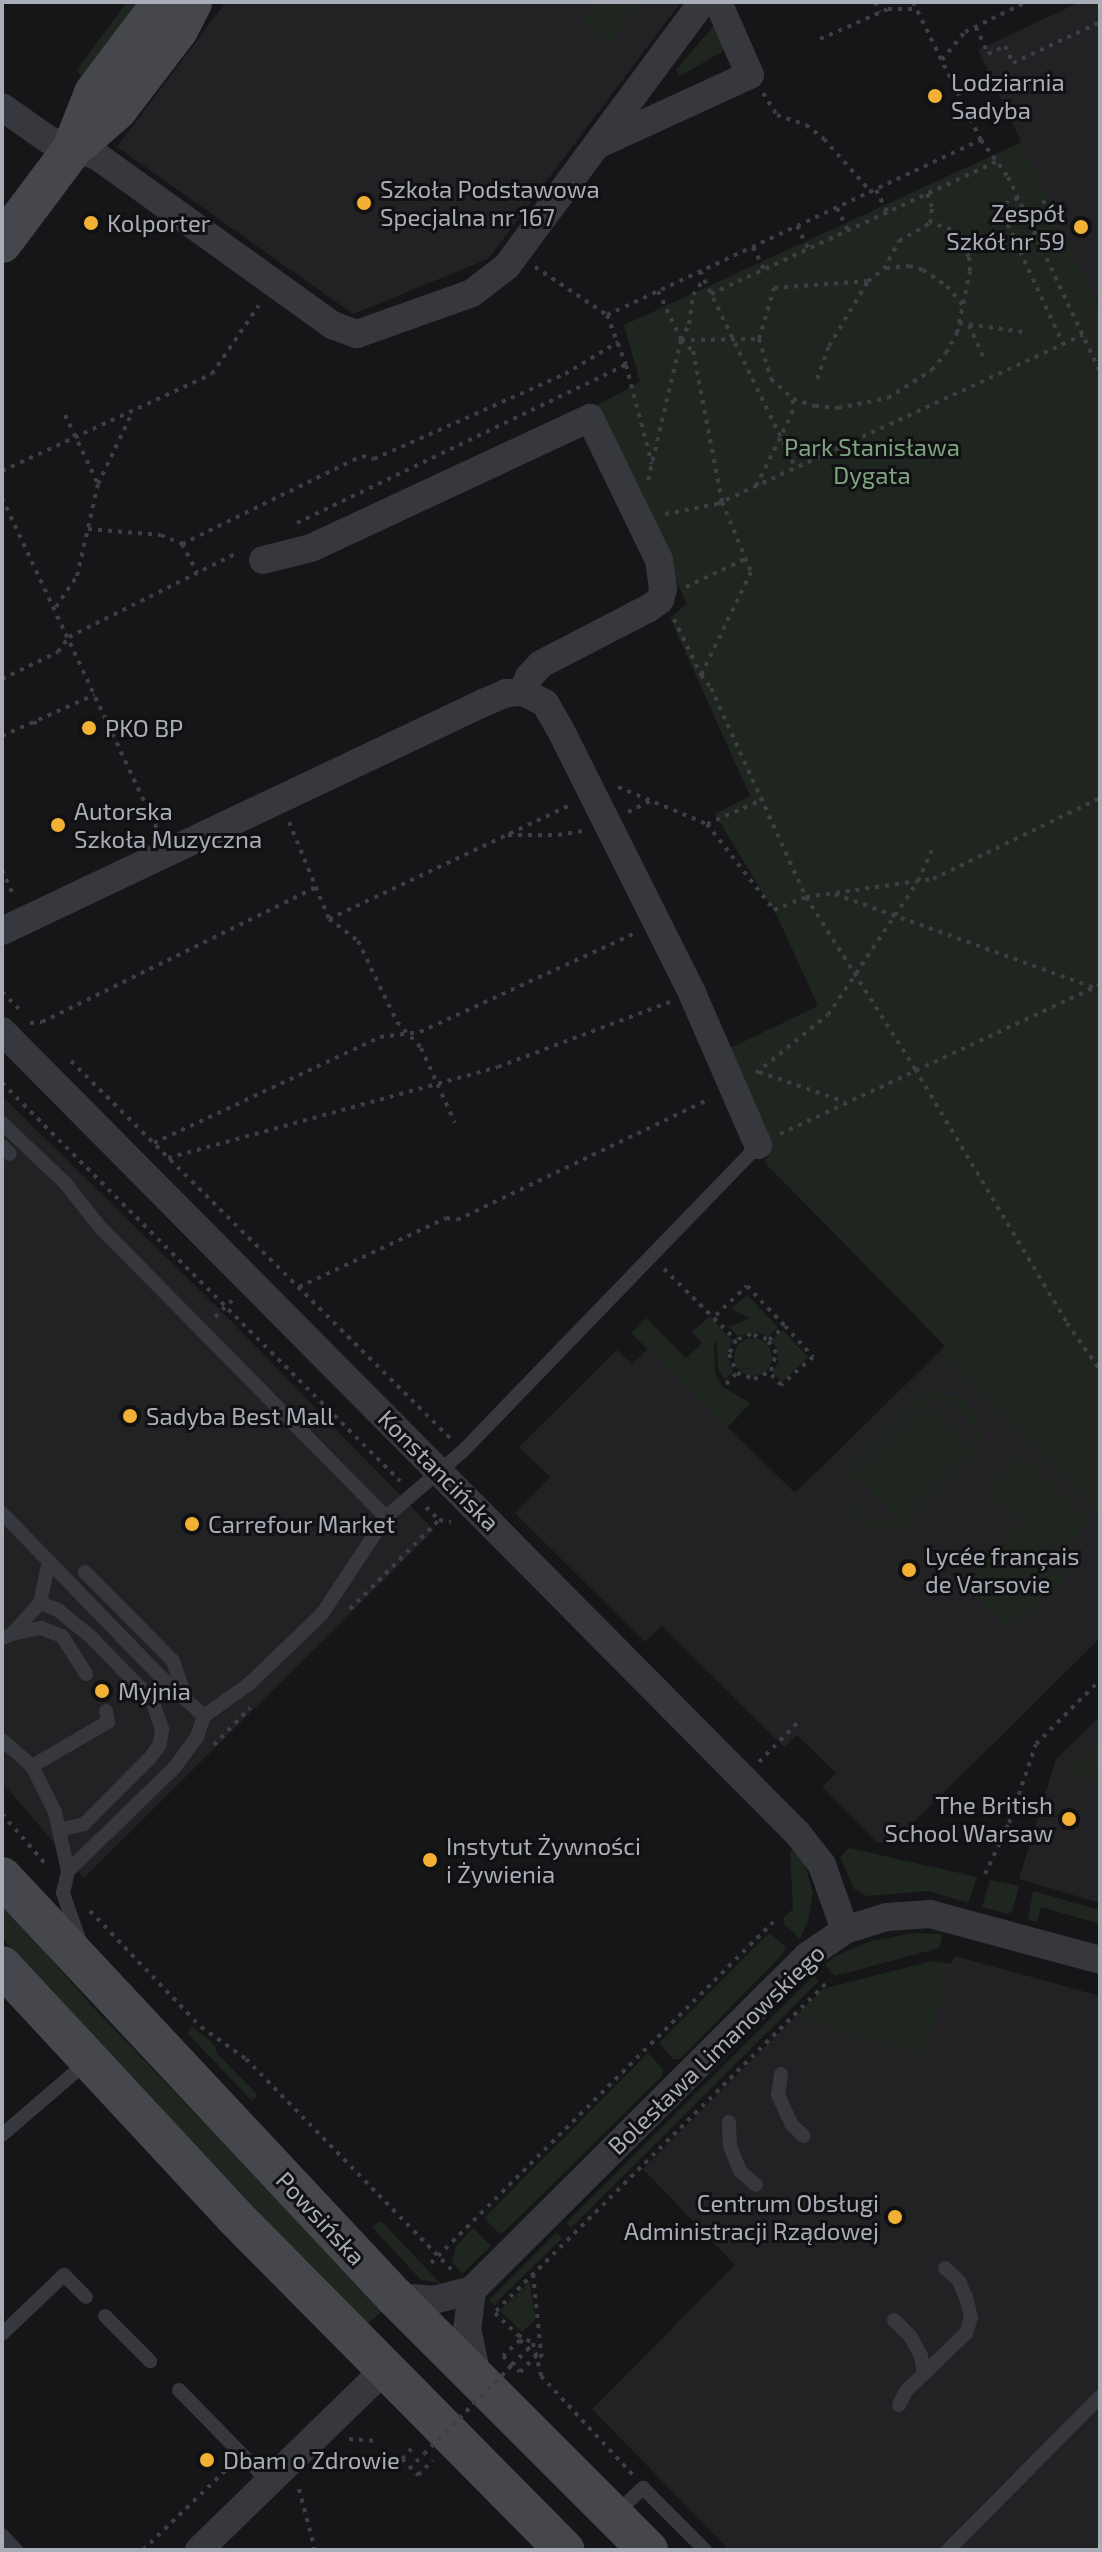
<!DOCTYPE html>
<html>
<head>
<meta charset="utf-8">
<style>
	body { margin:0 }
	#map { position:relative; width:1102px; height:2552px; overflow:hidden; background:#161618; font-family:"Exo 2",sans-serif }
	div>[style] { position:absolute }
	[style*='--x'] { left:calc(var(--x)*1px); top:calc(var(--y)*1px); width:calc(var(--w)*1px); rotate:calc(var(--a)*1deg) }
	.built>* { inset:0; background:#222225 }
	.green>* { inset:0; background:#1e261f }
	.round { border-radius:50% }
	.path>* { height:4px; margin-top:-2px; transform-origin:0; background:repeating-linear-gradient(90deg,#3d3f44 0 4px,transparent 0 10px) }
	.lane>* { height:14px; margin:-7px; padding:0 7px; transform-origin:7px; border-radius:7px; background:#37383d }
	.street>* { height:28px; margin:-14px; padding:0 14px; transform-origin:14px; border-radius:14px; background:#37383d }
	.secondary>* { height:40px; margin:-20px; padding:0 20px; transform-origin:20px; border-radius:20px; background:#45474d }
	.path-bridge>* { height:4px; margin-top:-2px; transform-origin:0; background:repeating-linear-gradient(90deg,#3d3f44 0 4px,transparent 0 10px) }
	.dots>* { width:22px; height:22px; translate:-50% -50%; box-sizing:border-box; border:4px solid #111113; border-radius:50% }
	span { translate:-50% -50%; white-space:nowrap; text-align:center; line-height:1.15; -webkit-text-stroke:6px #111113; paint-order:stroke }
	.poi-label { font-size:24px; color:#a8adb8 }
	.left { translate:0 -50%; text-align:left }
	.right { translate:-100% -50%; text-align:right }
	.park-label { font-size:24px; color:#7fa381 }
	.street-label { font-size:24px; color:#a8adb8 }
	.frame { position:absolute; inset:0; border:4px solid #a8adb8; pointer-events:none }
</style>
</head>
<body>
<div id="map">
	<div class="built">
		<div style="clip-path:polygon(226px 2px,681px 2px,488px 259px,353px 314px,117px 147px)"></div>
		<div style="clip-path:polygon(1080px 2px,1100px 2px,1100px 311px,978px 50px)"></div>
		<div style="clip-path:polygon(2px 1096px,229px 1319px,434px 1530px,84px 1878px,2px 1782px)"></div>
		<div style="clip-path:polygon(648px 1349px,795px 1493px,938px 1353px,1100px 1515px,1100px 1638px,895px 1841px,878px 1843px,822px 1787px,836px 1773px,797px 1735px,784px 1747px,662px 1626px,645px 1642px,515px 1513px,550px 1477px,519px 1447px,617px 1350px,632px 1364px)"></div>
		<div style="clip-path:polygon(1100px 1716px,1100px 1903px,1019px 1879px,1056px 1759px)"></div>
		<div style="clip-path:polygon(955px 1956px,1100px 1996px,1100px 2550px,729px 2550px,592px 2409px,735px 2265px,643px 2169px,823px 1989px,932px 1961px,951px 1964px)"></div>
	</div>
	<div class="green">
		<div style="clip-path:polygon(127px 2px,151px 2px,91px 82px,76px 71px)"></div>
		<div style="clip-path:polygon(598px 2px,642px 2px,610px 43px,582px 21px)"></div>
		<div style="clip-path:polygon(717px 22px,727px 49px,680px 76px,676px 70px)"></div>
		<div style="clip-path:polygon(1022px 142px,1100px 311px,1100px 1515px,938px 1353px,945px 1346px,764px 1162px,770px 1153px,726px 1050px,818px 1006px,778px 918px,715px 814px,750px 796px,670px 618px,687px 604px,596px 406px,640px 382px,624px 325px)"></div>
		<div style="clip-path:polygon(747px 1295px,778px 1327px,768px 1337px,757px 1332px,738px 1336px,729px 1327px,750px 1318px,731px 1309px)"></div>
		<div style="clip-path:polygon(710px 1316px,733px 1341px,727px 1353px,733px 1372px,725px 1380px,718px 1368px,717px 1342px,714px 1344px,715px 1374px,723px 1387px,750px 1403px,728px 1427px,631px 1333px,646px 1318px,686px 1358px,702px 1343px,692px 1332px)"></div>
		<div style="clip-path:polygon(783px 1330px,808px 1357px,782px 1382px,772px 1372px,778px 1363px,776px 1347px,771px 1341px)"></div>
		<div class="round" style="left:734px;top:1338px;width:38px;height:38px"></div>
		<div style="clip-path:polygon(evenodd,930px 1391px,961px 1397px,976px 1412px,982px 1432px,978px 1453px,904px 1527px,883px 1532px,862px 1526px,854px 1519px,843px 1500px,845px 1469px,911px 1400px,930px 1391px,936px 1400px,955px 1404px,969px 1418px,973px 1438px,966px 1456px,907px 1515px,888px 1523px,868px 1519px,854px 1505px,851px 1495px,850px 1485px,858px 1466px,917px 1407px,936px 1400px)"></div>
		<div style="clip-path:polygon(927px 1405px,969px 1448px,897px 1519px,855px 1475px)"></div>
		<div style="clip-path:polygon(1021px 1453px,1089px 1521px,1054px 1557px,985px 1489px)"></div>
		<div style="clip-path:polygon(1019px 1525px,1068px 1575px,1022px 1620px,1017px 1615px,1005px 1626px,962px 1582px)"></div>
		<div style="clip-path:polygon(1100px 1738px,1097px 1783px,1069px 1774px,1073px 1766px)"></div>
		<div style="clip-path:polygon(795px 1848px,803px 1858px,813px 1892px,808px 1921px,800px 1939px,784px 1924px,784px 1917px,793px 1909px,790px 1853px)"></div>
		<div style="clip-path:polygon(849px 1848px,977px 1877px,968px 1903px,928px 1891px,866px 1896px,854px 1889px,840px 1857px)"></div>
		<div style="clip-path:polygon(990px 1880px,1019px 1886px,1012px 1912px,1007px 1914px,982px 1907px)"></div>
		<div style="clip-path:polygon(1033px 1891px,1100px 1910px,1100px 1924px,1041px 1907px,1037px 1922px,1028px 1920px)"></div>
		<div style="clip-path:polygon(2px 1903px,91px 2005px,384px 2310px,366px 2325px,162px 2111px,2px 1938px)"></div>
		<div style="clip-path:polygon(769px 1933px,786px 1947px,782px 1955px,680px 2059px,673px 2059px,659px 2043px)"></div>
		<div style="clip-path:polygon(915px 1933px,943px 1934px,939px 1948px,835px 1976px,825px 1965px,835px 1956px,871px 1941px)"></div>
		<div style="clip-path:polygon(932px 1961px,951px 1964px,929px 2042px,920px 2054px,808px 2022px,799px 2013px,823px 1989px)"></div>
		<div style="clip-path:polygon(814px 1975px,819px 1981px,571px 2228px,566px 2223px)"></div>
		<div style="clip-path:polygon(191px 2026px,215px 2045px,216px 2052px,256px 2093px,256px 2098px,252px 2101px,188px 2034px)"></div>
		<div style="clip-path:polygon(648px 2053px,663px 2069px,662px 2076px,504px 2232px,499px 2233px,484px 2218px)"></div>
		<div style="clip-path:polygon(378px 2222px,382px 2222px,440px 2283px,421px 2280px,372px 2227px)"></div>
		<div style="clip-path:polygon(473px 2228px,491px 2246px,462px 2274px,452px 2262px,456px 2246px)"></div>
		<div style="clip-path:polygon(557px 2232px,562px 2238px,494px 2305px,489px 2300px)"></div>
		<div style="clip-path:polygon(530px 2281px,535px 2320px,522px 2332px,500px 2311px)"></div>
	</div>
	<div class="path">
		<div style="--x:875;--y:2;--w:11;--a:63"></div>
		<div style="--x:913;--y:2;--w:154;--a:63.8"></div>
		<div style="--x:981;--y:140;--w:46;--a:53.9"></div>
		<div style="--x:1008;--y:177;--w:216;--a:64.7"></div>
		<div style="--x:976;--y:27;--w:30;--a:66"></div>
		<div style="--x:988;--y:54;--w:19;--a:-25"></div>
		<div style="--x:1005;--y:46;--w:19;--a:65"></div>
		<div style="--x:1013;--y:63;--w:96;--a:-25.2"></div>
		<div style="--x:820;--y:39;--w:74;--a:-23.8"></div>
		<div style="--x:888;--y:9;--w:28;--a:0"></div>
		<div style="--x:942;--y:60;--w:36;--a:-51"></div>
		<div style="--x:965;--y:32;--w:68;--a:-26.2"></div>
		<div style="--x:763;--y:93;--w:26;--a:58"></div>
		<div style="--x:777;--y:115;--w:31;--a:19"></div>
		<div style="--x:806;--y:125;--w:23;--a:38"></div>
		<div style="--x:824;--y:139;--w:71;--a:48.4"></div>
		<div style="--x:876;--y:190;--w:25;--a:63"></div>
		<div style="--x:1018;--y:198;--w:21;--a:157"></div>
		<div style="--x:999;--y:206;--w:152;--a:65.1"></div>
		<div style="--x:1042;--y:203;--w:9;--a:-21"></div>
		<div style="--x:837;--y:208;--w:25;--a:64"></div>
		<div style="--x:797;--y:226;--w:25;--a:64"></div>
		<div style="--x:753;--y:247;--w:25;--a:64"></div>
		<div style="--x:535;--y:267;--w:87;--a:33.7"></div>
		<div style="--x:607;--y:315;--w:53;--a:69.2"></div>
		<div style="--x:626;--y:365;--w:102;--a:75.3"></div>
		<div style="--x:886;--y:268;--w:23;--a:-5"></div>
		<div style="--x:909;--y:266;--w:15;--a:16"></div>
		<div style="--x:923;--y:270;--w:29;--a:34"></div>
		<div style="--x:947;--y:286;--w:26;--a:50"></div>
		<div style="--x:700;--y:271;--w:220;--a:64.1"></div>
		<div style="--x:711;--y:294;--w:315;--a:-24.9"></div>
		<div style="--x:607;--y:315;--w:413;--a:-25.1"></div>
		<div style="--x:959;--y:323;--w:65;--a:8"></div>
		<div style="--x:969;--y:325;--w:36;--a:66"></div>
		<div style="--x:759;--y:339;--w:53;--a:-73.6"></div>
		<div style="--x:774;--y:288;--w:94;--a:-4.3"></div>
		<div style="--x:868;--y:281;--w:20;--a:-37"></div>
		<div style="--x:884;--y:269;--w:32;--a:-62"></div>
		<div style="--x:899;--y:241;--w:36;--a:-30"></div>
		<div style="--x:681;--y:340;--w:16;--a:43"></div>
		<div style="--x:693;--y:351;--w:154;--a:79.1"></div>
		<div style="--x:722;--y:502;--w:76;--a:67.5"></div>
		<div style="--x:751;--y:572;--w:114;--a:115.9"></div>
		<div style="--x:681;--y:340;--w:78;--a:-0.7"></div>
		<div style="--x:759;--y:339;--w:42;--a:73.3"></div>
		<div style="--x:771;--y:379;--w:30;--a:42"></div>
		<div style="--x:681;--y:340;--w:18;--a:-63"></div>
		<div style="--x:689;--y:324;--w:29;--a:-82"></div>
		<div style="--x:693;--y:295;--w:18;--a:-56"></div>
		<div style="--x:817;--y:379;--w:35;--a:-70"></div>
		<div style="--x:829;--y:346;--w:76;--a:-59"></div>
		<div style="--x:65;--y:415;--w:76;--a:64.4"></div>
		<div style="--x:2;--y:471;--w:231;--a:-24.8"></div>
		<div style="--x:212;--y:374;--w:83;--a:-55.7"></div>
		<div style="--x:648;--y:480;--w:144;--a:-76.7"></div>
		<div style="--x:681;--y:340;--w:54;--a:-115.1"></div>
		<div style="--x:756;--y:486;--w:80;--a:-63.4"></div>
		<div style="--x:792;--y:414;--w:15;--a:-86"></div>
		<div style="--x:793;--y:399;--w:23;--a:18"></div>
		<div style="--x:815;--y:406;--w:23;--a:5"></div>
		<div style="--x:838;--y:408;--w:51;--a:-11.3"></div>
		<div style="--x:888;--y:398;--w:52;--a:-32.5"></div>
		<div style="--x:932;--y:370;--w:22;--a:-51"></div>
		<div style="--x:946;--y:353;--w:23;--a:-61"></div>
		<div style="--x:957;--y:333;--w:63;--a:-78.2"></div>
		<div style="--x:970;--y:271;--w:14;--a:-94"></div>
		<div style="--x:969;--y:257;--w:24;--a:-118"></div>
		<div style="--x:958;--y:236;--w:10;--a:-135"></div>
		<div style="--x:951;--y:229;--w:22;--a:-164"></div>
		<div style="--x:930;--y:223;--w:16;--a:-83"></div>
		<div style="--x:932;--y:207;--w:14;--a:-111"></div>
		<div style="--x:2;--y:498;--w:368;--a:64.9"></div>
		<div style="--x:665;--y:514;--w:53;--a:-10.9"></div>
		<div style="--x:717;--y:504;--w:403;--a:-24.8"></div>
		<div style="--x:297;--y:523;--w:365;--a:-25.7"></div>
		<div style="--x:88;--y:529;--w:73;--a:4.7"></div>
		<div style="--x:161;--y:535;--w:23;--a:23"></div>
		<div style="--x:182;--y:544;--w:32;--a:62"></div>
		<div style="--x:182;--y:544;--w:200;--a:-26.1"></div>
		<div style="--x:362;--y:456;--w:12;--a:14"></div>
		<div style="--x:374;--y:459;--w:209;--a:-24"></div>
		<div style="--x:565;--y:374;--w:62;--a:-31.1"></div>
		<div style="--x:686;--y:587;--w:65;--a:-25.4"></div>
		<div style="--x:56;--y:607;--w:37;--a:-56"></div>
		<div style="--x:77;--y:576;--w:94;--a:-77.1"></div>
		<div style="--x:98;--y:484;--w:79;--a:-64.4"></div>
		<div style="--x:674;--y:619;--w:62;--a:64.3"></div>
		<div style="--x:701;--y:675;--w:16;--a:52"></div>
		<div style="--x:711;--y:688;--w:230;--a:65.6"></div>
		<div style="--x:806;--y:897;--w:204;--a:57.6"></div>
		<div style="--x:915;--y:1069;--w:296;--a:59.1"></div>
		<div style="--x:1067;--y:1323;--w:57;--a:54.9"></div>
		<div style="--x:2;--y:679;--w:62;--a:-25.7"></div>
		<div style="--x:58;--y:652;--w:19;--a:-54"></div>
		<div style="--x:69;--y:637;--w:190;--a:-26.6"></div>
		<div style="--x:34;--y:721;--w:9;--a:63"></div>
		<div style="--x:2;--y:736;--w:101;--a:-24"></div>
		<div style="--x:618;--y:787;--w:96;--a:22.6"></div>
		<div style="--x:707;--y:824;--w:109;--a:52.1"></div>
		<div style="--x:774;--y:910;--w:35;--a:-22"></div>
		<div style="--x:806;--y:897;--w:128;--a:-8.1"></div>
		<div style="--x:933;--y:879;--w:186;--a:-25.9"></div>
		<div style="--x:628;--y:812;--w:25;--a:-26"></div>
		<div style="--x:289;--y:822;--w:105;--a:67.6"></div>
		<div style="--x:329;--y:919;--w:36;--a:37"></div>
		<div style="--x:358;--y:941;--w:90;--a:64.3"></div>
		<div style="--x:397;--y:1022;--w:35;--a:47"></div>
		<div style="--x:421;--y:1048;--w:82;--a:65.6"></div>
		<div style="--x:707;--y:824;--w:62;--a:-23.7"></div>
		<div style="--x:508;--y:835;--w:50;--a:0"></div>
		<div style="--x:558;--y:835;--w:25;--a:-9"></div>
		<div style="--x:2;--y:870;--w:30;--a:66"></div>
		<div style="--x:835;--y:894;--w:282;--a:19.9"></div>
		<div style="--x:329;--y:919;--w:267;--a:-25.3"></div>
		<div style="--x:2;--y:992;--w:28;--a:45"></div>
		<div style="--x:30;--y:1023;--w:12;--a:-5"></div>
		<div style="--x:42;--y:1022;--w:305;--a:-26.2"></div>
		<div style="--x:71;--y:1061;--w:535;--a:44.85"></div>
		<div style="--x:759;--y:1072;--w:91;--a:19.2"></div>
		<div style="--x:756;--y:1073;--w:92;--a:-38.9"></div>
		<div style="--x:828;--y:1015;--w:161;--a:-56.1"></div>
		<div style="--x:918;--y:881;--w:34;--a:-66"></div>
		<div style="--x:2;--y:1083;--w:563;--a:45"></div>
		<div style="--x:780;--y:1134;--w:353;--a:-25"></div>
		<div style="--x:154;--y:1143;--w:250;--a:-25.1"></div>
		<div style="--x:380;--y:1037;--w:40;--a:-7.1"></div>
		<div style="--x:420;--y:1032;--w:234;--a:-24.7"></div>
		<div style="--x:168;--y:1158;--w:342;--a:-15.4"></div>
		<div style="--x:498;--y:1067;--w:184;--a:-20.7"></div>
		<div style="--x:664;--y:1269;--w:101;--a:44.6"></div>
		<div style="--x:736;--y:1340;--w:16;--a:117"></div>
		<div style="--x:729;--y:1354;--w:21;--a:67"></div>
		<div style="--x:737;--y:1373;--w:18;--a:19"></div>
		<div style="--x:754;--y:1379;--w:19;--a:-25"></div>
		<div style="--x:771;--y:1371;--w:19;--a:-74"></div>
		<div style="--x:776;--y:1353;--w:17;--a:-123"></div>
		<div style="--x:767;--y:1339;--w:17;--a:-163"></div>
		<div style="--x:751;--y:1334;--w:16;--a:158"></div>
		<div style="--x:299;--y:1287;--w:162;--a:-25.1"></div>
		<div style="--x:446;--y:1218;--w:11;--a:10"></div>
		<div style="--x:457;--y:1220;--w:280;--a:-25.6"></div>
		<div style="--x:716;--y:1315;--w:42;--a:-43.1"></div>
		<div style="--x:747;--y:1286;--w:55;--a:46.5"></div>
		<div style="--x:215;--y:1317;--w:28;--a:-44"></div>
		<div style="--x:769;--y:1340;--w:21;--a:-41"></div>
		<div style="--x:785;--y:1326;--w:42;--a:47.9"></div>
		<div style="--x:813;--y:1357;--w:43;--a:138.8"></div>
		<div style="--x:781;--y:1385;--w:18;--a:-133"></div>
		<div style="--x:726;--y:1384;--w:16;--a:-45"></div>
		<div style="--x:426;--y:1507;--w:18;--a:45"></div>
		<div style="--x:439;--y:1520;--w:12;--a:9"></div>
		<div style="--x:350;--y:1609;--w:126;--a:-45"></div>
		<div style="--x:214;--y:1745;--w:52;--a:-45.8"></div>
		<div style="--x:759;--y:1762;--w:59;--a:-45.7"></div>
		<div style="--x:2;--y:1814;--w:70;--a:49"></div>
		<div style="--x:985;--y:1874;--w:56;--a:-64.8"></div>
		<div style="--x:1009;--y:1823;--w:83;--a:-71.1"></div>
		<div style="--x:1036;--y:1744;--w:91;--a:-45"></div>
		<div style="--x:90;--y:1911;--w:161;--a:46.3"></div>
		<div style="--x:201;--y:2027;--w:55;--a:35.4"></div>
		<div style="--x:246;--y:2059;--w:295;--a:45.7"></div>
		<div style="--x:431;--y:2263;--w:483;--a:-44.9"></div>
		<div style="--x:533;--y:2274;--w:89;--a:84.2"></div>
		<div style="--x:496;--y:2311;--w:470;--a:-44.8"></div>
		<div style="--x:495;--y:2313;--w:32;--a:44"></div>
		<div style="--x:518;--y:2335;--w:17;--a:28"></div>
		<div style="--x:533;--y:2343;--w:34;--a:76"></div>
		<div style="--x:541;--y:2376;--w:135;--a:47.1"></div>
		<div style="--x:520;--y:2340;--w:23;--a:137"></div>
		<div style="--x:503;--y:2356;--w:23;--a:43"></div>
		<div style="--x:520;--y:2372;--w:23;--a:-45"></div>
		<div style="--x:512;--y:2365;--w:23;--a:-45"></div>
		<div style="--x:349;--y:2439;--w:26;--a:4"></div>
		<div style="--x:402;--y:2459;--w:19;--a:-47"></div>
		<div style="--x:409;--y:2469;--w:21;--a:-45"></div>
		<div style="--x:418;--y:2475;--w:21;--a:-45"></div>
		<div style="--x:299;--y:2489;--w:63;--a:75.3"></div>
		<div style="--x:143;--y:2550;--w:121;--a:-44"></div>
	</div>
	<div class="lane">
		<div style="--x:2;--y:1123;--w:88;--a:43.6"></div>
		<div style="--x:66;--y:1184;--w:53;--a:51.8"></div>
		<div style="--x:99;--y:1226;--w:409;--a:45.4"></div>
		<div style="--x:2;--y:1146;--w:11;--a:45"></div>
		<div style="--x:2;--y:1513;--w:227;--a:45.9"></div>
		<div style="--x:160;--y:1676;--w:59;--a:42.3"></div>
		<div style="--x:85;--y:1572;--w:125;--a:45.3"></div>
		<div style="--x:173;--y:1661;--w:40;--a:71.1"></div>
		<div style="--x:40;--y:1603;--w:19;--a:21"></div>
		<div style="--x:58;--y:1610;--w:43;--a:39.3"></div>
		<div style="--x:91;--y:1637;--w:88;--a:45.9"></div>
		<div style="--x:152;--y:1700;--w:31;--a:71"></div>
		<div style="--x:162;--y:1729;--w:15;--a:98"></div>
		<div style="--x:160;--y:1744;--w:16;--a:125"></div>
		<div style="--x:151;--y:1757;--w:95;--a:135"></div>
		<div style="--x:84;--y:1824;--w:25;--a:166"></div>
		<div style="--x:12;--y:1634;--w:30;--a:-12"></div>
		<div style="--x:41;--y:1628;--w:22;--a:21"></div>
		<div style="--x:62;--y:1636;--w:45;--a:57.7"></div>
		<div style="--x:2;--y:1638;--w:11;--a:-22"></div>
		<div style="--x:12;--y:1634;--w:42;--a:-47.9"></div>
		<div style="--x:40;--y:1603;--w:40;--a:-78"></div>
		<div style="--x:2;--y:1740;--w:40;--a:41"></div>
		<div style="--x:32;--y:1766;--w:51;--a:63.4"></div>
		<div style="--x:55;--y:1812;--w:60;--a:77.6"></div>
		<div style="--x:32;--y:1766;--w:88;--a:-30.1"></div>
		<div style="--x:108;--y:1722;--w:11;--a:-100"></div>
		<div style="--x:79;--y:1939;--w:49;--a:-109.2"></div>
		<div style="--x:63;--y:1893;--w:23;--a:-77"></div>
		<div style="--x:68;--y:1871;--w:149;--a:-44.2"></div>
		<div style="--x:175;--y:1767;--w:37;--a:-54"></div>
		<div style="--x:197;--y:1737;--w:22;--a:-72"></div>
		<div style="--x:204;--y:1716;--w:55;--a:-35.4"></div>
		<div style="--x:249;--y:1684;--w:101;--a:-43.8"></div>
		<div style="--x:322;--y:1614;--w:116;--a:-56.6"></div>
		<div style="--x:386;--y:1517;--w:101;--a:-40.6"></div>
		<div style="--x:463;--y:1451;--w:425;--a:-46"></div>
		<div style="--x:781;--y:2074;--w:21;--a:98"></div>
		<div style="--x:778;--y:2095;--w:33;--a:65"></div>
		<div style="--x:792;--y:2125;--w:16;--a:43"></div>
		<div style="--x:729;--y:2122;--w:24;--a:88"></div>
		<div style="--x:730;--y:2146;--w:27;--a:68"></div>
		<div style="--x:740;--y:2171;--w:21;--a:41"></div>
		<div style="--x:2;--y:2135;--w:113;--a:-40.7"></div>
		<div style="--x:105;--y:2316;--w:64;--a:45"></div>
		<div style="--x:894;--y:2320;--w:23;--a:45"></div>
		<div style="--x:910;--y:2336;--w:23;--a:61"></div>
		<div style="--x:921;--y:2356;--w:18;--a:81"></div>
		<div style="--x:2;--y:2334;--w:86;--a:-43.6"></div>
		<div style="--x:64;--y:2275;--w:31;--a:45"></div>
		<div style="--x:179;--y:2390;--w:129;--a:45.6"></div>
		<div style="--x:899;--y:2405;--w:16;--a:-63"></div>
		<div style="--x:906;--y:2391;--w:83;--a:-44"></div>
		<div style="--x:966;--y:2333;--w:16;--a:-72"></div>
		<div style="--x:971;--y:2318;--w:22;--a:-103"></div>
		<div style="--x:966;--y:2297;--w:17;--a:-114"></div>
		<div style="--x:959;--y:2281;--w:19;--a:-137"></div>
		<div style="--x:616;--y:2513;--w:37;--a:-43"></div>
		<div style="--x:643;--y:2488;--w:88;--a:45"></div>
		<div style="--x:2;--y:2535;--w:21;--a:47"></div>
		<div style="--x:948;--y:2550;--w:216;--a:-45.2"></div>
	</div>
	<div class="street">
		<div style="--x:2;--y:107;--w:57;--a:35.1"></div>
		<div style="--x:49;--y:140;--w:51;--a:18.4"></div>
		<div style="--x:97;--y:156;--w:289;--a:35.7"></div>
		<div style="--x:332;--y:325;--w:27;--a:20"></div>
		<div style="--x:357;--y:334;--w:122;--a:-19.6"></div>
		<div style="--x:472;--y:293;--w:44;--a:-37.6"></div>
		<div style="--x:507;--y:266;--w:328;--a:-53.5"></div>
		<div style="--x:597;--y:145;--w:168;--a:-24.6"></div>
		<div style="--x:750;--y:75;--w:80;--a:-113.7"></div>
		<div style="--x:263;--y:560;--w:49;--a:-14"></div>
		<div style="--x:311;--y:548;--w:308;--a:-25"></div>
		<div style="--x:590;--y:418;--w:158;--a:64.1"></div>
		<div style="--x:659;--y:560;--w:29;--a:82"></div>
		<div style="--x:663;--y:589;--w:11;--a:105"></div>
		<div style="--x:660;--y:600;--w:14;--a:144"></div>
		<div style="--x:649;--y:608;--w:122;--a:152.6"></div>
		<div style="--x:541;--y:664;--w:18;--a:133"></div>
		<div style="--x:529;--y:677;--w:16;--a:112"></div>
		<div style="--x:2;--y:931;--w:532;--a:-25.36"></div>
		<div style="--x:483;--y:703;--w:25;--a:-23"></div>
		<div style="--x:506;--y:693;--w:17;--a:-3"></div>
		<div style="--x:523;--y:692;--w:25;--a:27"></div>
		<div style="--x:545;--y:703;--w:30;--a:60"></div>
		<div style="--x:560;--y:729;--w:295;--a:63.4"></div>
		<div style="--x:692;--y:993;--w:166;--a:66.5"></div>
		<div style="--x:2;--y:1031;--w:1131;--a:45.25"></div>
		<div style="--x:798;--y:1834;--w:39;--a:52"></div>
		<div style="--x:822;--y:1865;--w:69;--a:70.5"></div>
		<div style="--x:472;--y:2290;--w:38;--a:97"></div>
		<div style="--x:467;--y:2328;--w:49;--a:78.2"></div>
		<div style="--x:395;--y:2297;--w:39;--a:4"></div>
		<div style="--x:434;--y:2300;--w:39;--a:-15"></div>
		<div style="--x:472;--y:2290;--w:472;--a:-44.9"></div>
		<div style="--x:806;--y:1957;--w:47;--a:-34.7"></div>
		<div style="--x:845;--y:1930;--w:44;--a:-17.2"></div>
		<div style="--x:887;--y:1917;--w:43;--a:-4"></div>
		<div style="--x:930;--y:1914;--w:176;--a:15.1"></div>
		<div style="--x:199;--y:2550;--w:258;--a:-44.2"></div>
	</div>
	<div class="secondary">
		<div style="--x:74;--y:144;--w:55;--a:-68.6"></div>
		<div style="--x:94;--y:93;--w:100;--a:-53.1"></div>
		<div style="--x:154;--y:13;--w:19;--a:-36"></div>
		<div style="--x:2;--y:243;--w:119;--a:-53.2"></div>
		<div style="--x:73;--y:148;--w:58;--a:-40.8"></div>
		<div style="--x:117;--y:110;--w:101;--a:-52.7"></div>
		<div style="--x:178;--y:30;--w:31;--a:-63"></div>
		<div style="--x:2;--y:1877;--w:575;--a:46.9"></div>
		<div style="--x:395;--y:2297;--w:358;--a:45"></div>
		<div style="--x:2;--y:1966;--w:341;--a:47.1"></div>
		<div style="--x:234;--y:2216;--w:470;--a:45.3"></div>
	</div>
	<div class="path-bridge">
		<div style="--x:520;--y:2340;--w:23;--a:45"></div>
		<div style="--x:424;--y:2454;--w:127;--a:-45.3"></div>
		<div style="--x:402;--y:2459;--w:23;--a:45"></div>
	</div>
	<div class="dots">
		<div style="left:935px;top:96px;background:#f2b134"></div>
		<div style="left:364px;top:203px;background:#f2b134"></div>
		<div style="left:91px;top:223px;background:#f2b134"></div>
		<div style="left:1081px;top:227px;background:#f2b134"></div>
		<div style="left:89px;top:728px;background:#f2b134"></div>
		<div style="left:58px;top:825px;background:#f2b134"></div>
		<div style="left:130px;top:1416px;background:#f2b134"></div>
		<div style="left:192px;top:1524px;background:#f2b134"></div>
		<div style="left:909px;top:1570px;background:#f2b134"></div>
		<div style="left:102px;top:1691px;background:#f2b134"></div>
		<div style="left:1069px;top:1819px;background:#f2b134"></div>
		<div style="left:430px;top:1860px;background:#f2b134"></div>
		<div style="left:895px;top:2217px;background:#f2b134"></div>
		<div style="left:207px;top:2460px;background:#f2b134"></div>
	</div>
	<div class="poi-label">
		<span class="left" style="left:951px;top:96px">Lodziarnia<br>Sadyba</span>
		<span class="left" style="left:380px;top:203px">Szkoła Podstawowa<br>Specjalna nr 167</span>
		<span class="right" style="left:1065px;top:227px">Zespół<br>Szkół nr 59</span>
		<span class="left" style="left:107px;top:223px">Kolporter</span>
		<span class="left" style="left:105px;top:728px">PKO BP</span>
		<span class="left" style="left:74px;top:825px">Autorska<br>Szkoła Muzyczna</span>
		<span class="left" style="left:146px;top:1416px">Sadyba Best Mall</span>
		<span class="left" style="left:208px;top:1524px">Carrefour Market</span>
		<span class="left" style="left:925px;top:1570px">Lycée français<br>de Varsovie</span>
		<span class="left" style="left:118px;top:1691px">Myjnia</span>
		<span class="right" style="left:1053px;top:1819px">The British<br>School Warsaw</span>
		<span class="left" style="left:446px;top:1860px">Instytut Żywności<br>i Żywienia</span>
		<span class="right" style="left:879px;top:2217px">Centrum Obsługi<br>Administracji Rządowej</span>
		<span class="left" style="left:223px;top:2460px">Dbam o Zdrowie</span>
	</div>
	<div class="park-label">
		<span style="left:872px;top:461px">Park Stanisława<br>Dygata</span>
	</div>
	<div class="street-label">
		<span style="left:439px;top:1470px;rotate:45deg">Konstancińska</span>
		<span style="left:716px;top:2049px;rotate:-44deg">Bolesława Limanowskiego</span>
		<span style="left:321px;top:2218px;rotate:47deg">Powsińska</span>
	</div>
	<div class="frame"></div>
</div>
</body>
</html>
